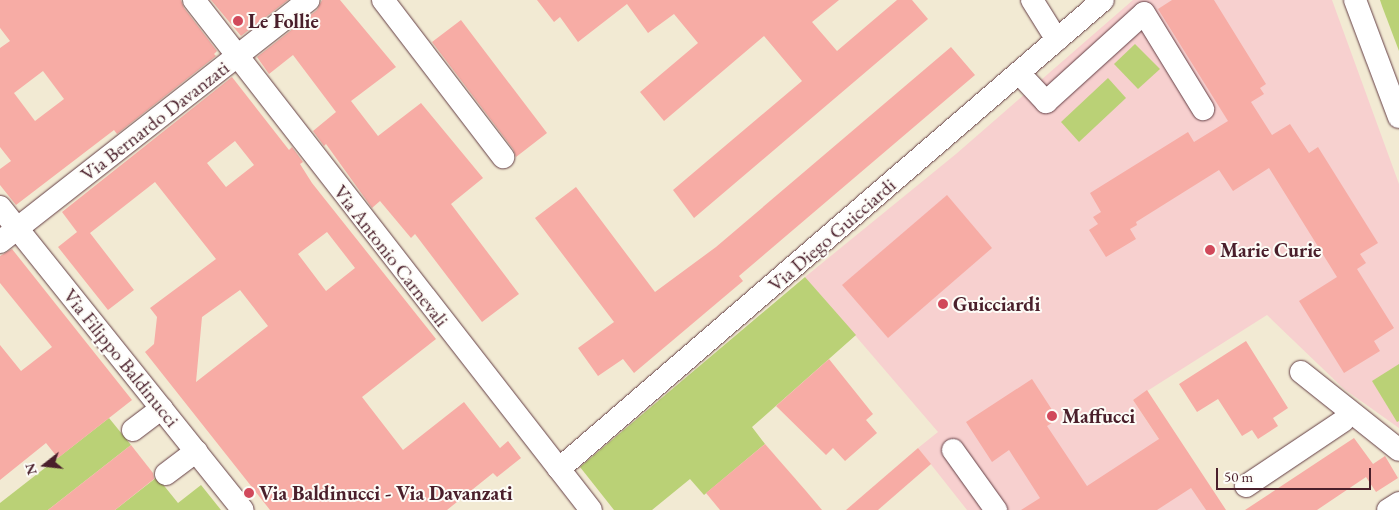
<!DOCTYPE html>
<html>
<head>
<meta charset="utf-8">
<style>
	body { margin:0 }
	#map { position:relative; width:1399px; height:510px; overflow:hidden; background:#f2ead3; font-family:"EB Garamond",serif }
	div>[style] { position:absolute }
	[style*='--x'] { left:calc(var(--x)*1px); top:calc(var(--y)*1px); width:calc(var(--w)*1px); rotate:calc(var(--a)*1deg) }
	.built>* { inset:0; background:#f7d0cf }
	.green>* { inset:0; background:#bad176 }
	.building>* { inset:0; background:#f7aca5 }
	.roads { filter:drop-shadow(0 0 1px #633d44) drop-shadow(0 0 1px #633d44) }
	.minor>* { height:22px; margin:-11px; padding:0 11px; transform-origin:11px; border-radius:11px; background:#fff }
	.dots>* { width:14px; height:14px; translate:-50% -50%; box-sizing:border-box; border:2px solid #fdfcf7; border-radius:50% }
	span { translate:-50% -50%; white-space:nowrap; text-align:center; line-height:1.15; -webkit-text-stroke:4px #fdfcf7; paint-order:stroke }
	.poi-label { font-size:20px; color:#4a1f2b; font-weight:700 }
	.left { translate:0 -50%; text-align:left }
	.street-label { font-size:20px; color:#4a1f2b }
	.north { position:absolute; left:20px; top:440px; width:50px; height:50px; -webkit-text-stroke:4px #fdfcf7; paint-order:stroke; rotate:254deg; font-size:14px; font-weight:700; line-height:20px; text-align:center; color:#4a1f2b }
	.north::after { content:''; display:block; margin:auto; width:18px; height:22px; background:#4a1f2b; clip-path:polygon(50% 0,100% 100%,50% 72%,0 100%) }
	.scale { position:absolute; left:1216px; top:468px; width:155px; height:22px; box-sizing:border-box; border:2px solid #4a1f2b; border-top:0; padding-left:6px; font-size:15px; line-height:18px; white-space:nowrap; color:#4a1f2b; -webkit-text-stroke:4px #fdfcf7; paint-order:stroke }
</style>
</head>
<body>
<div id="map">
	<div class="built">
		<div style="clip-path:polygon(1133px 0,1332px 0,1399px 184px,1399px 428px,1344px 389px,1267px 315px,1133px 400px,1206px 510px,967px 510px,918px 448px,938px 432px,805px 277px,956px 154px)"></div>
	</div>
	<div class="green">
		<div style="clip-path:polygon(1380px 0,1399px 0,1399px 51px,1382px 6px)"></div>
		<div style="clip-path:polygon(1135px 44px,1160px 69px,1138px 89px,1114px 64px)"></div>
		<div style="clip-path:polygon(1108px 78px,1126px 98px,1079px 142px,1061px 122px)"></div>
		<div style="clip-path:polygon(805px 277px,856px 335px,752px 427px,765px 444px,704px 495px,690px 479px,652px 510px,614px 510px,580px 467px)"></div>
		<div style="clip-path:polygon(1399px 364px,1399px 421px,1397px 422px,1372px 381px)"></div>
		<div style="clip-path:polygon(109px 418px,131px 445px,48px 510px,0 510px,0 503px)"></div>
		<div style="clip-path:polygon(157px 477px,178px 503px,201px 485px,221px 510px,115px 510px)"></div>
	</div>
	<div class="building">
		<div style="clip-path:polygon(evenodd,0 0,181px 0,184px 8px,217px 51px,214px 54px,216px 56px,117px 134px,114px 130px,16px 205px,0 185px,0 169px,11px 161px,0 147px,0 48px,10px 41px,0 28px,0 0,43px 71px,64px 99px,35px 121px,14px 93px,43px 71px)"></div>
		<div style="clip-path:polygon(211px 0,288px 0,241px 36px)"></div>
		<div style="clip-path:polygon(322px 0,340px 0,396px 67px,351px 101px,378px 136px,421px 103px,483px 178px,451px 204px,519px 294px,482px 322px,415px 234px,411px 238px,380px 201px,372px 208px,326px 144px,324px 146px,313px 131px,336px 112px,293px 55px,269px 74px,257px 57px,317px 10px)"></div>
		<div style="clip-path:polygon(537px 0,839px 0,812px 22px,837px 51px,897px 0,912px 0,928px 19px,694px 218px,673px 190px,802px 81px,764px 36px,664px 121px,640px 92px,698px 43px,674px 14px,648px 33px,627px 4px,578px 42px,560px 17px,554px 22px)"></div>
		<div style="clip-path:polygon(1172px 0,1214px 0,1266px 84px,1260px 88px,1264px 94px,1251px 102px,1272px 135px,1290px 124px,1309px 153px,1318px 147px,1378px 243px,1360px 254px,1366px 263px,1357px 269px,1394px 328px,1374px 341px,1380px 351px,1344px 373px,1299px 301px,1337px 277px,1269px 168px,1233px 191px,1219px 170px,1136px 222px,1137px 225px,1130px 229px,1136px 239px,1106px 257px,1089px 230px,1098px 224px,1093px 217px,1101px 212px,1090px 193px,1188px 132px,1194px 142px,1228px 121px,1158px 9px)"></div>
		<div style="clip-path:polygon(461px 20px,547px 133px,516px 157px,513px 149px,432px 42px)"></div>
		<div style="clip-path:polygon(951px 47px,975px 75px,739px 276px,743px 281px,634px 373px,623px 359px,598px 376px,578px 348px,614px 322px,535px 218px,576px 187px,655px 292px,716px 247px)"></div>
		<div style="clip-path:polygon(evenodd,232px 77px,289px 150px,292px 147px,303px 162px,300px 164px,312px 183px,436px 339px,362px 397px,403px 450px,464px 402px,500px 448px,508px 441px,521px 458px,497px 477px,493px 473px,447px 510px,270px 510px,145px 352px,154px 344px,157px 317px,150px 308px,216px 259px,155px 182px,90px 233px,134px 290px,108px 310px,58px 247px,77px 232px,62px 212px,232px 77px,235px 141px,254px 165px,226px 187px,207px 163px,235px 141px,232px 77px,327px 232px,355px 268px,326px 291px,298px 254px,327px 232px,232px 77px,240px 290px,268px 326px,196px 382px,202px 317px,240px 290px)"></div>
		<div style="clip-path:polygon(947px 195px,992px 248px,888px 338px,842px 285px)"></div>
		<div style="clip-path:polygon(12px 249px,132px 400px,58px 458px,46px 443px,0 480px,0 345px,21px 371px,52px 347px,0 283px,0 256px)"></div>
		<div style="clip-path:polygon(1246px 341px,1288px 408px,1273px 418px,1278px 426px,1258px 439px,1252px 430px,1242px 436px,1218px 399px,1197px 412px,1179px 384px)"></div>
		<div style="clip-path:polygon(829px 359px,873px 414px,866px 420px,877px 433px,845px 461px,833px 448px,826px 455px,776px 406px)"></div>
		<div style="clip-path:polygon(1032px 379px,1058px 419px,1047px 426px,1087px 486px,1159px 439px,1133px 400px,1147px 390px,1226px 510px,1206px 510px,1191px 488px,1157px 510px,1021px 510px,1040px 498px,1009px 450px,992px 462px,966px 422px)"></div>
		<div style="clip-path:polygon(1354px 438px,1373px 464px,1385px 456px,1398px 478px,1376px 492px,1366px 477px,1317px 510px,1245px 510px)"></div>
		<div style="clip-path:polygon(765px 444px,806px 491px,822px 510px,720px 510px,706px 493px)"></div>
		<div style="clip-path:polygon(131px 445px,153px 473px,154px 479px,115px 510px,48px 510px)"></div>
		<div style="clip-path:polygon(918px 448px,931px 464px,878px 510px,846px 510px)"></div>
	</div>
	<div class="roads">
		<div class="minor">
			<div style="--x:194;--y:0;--w:646;--a:52.1"></div>
			<div style="--x:383;--y:0;--w:198;--a:52.6"></div>
			<div style="--x:1032;--y:0;--w:47;--a:58"></div>
			<div style="--x:1355;--y:0;--w:125;--a:69.4"></div>
			<div style="--x:1019;--y:73;--w:40;--a:47"></div>
			<div style="--x:1046;--y:102;--w:132;--a:-42.2"></div>
			<div style="--x:1144;--y:13;--w:113;--a:58.4"></div>
			<div style="--x:0;--y:207;--w:388;--a:51.3"></div>
			<div style="--x:0;--y:242;--w:392;--a:-38.1"></div>
			<div style="--x:1301;--y:372;--w:125;--a:38.5"></div>
			<div style="--x:133;--y:430;--w:36;--a:-37"></div>
			<div style="--x:953;--y:450;--w:74;--a:54.4"></div>
			<div style="--x:559;--y:469;--w:718;--a:-40.77"></div>
			<div style="--x:166;--y:474;--w:38;--a:-37"></div>
			<div style="--x:1246;--y:486;--w:117;--a:-33.8"></div>
			<div style="--x:1388;--y:510;--w:13;--a:-32"></div>
		</div>
	</div>
	<div class="dots">
		<div style="left:238px;top:21px;background:#d1495b"></div>
		<div style="left:1210px;top:250px;background:#d1495b"></div>
		<div style="left:943px;top:304px;background:#d1495b"></div>
		<div style="left:1052px;top:416px;background:#d1495b"></div>
		<div style="left:249px;top:493px;background:#d1495b"></div>
	</div>
	<div class="poi-label">
		<span class="left" style="left:248px;top:21px">Le Follie</span>
		<span class="left" style="left:1220px;top:250px">Marie Curie</span>
		<span class="left" style="left:953px;top:304px">Guicciardi</span>
		<span class="left" style="left:1062px;top:416px">Maffucci</span>
		<span class="left" style="left:259px;top:493px">Via Baldinucci - Via Davanzati</span>
	</div>
	<div class="street-label">
		<span style="left:155px;top:121px;rotate:-38deg">Via Bernardo Davanzati</span>
		<span style="left:832px;top:235px;rotate:-41deg">Via Diego Guicciardi</span>
		<span style="left:391px;top:256px;rotate:52deg">Via Antonio Carnevali</span>
		<span style="left:121px;top:358px;rotate:51deg">Via Filippo Baldinucci</span>
	</div>
	<div class="north">N</div>
	<div class="scale">50 m</div>
</div>
</body>
</html>
